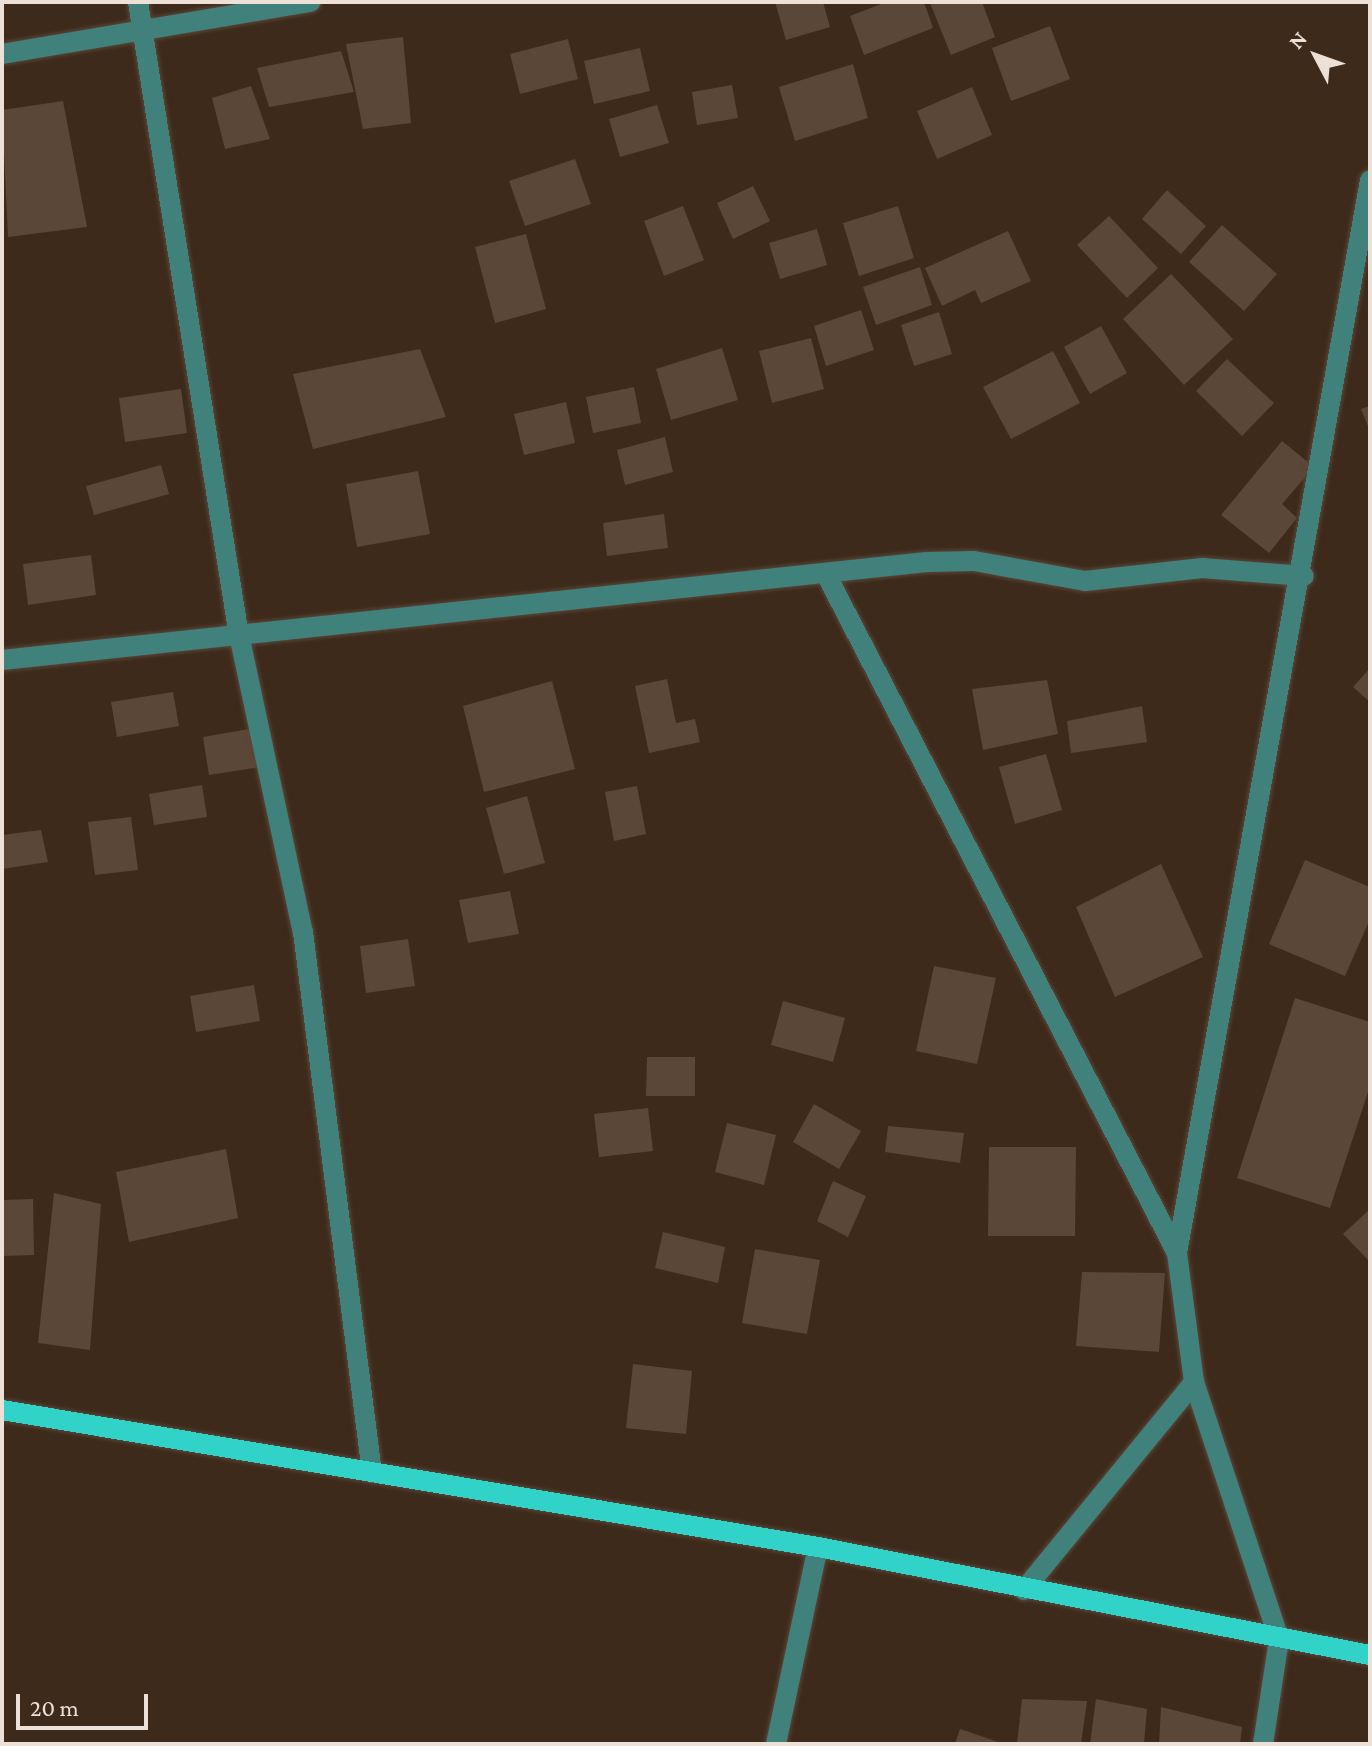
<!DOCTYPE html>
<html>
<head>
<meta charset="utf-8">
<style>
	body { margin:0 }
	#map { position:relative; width:1372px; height:1746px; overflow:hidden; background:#3d2a1b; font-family:"Crimson Pro",serif }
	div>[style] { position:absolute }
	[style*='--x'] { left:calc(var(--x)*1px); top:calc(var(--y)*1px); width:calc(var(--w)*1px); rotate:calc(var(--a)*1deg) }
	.building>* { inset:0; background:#5b4737 }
	.roads { filter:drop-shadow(0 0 2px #594739) drop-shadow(0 0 2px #594739) }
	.minor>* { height:20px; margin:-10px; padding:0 10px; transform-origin:10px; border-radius:10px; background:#40817b }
	.major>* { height:20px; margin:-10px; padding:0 10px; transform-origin:10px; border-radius:10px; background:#31d3c8 }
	span { translate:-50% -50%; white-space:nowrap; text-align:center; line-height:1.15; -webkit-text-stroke:6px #3d2a1b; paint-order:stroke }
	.frame { position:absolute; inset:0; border:4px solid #ede0d7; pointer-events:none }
	.north { position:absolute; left:1276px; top:16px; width:80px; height:80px; -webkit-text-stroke:6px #3d2a1b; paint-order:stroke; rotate:311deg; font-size:22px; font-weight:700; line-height:32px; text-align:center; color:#ede0d7 }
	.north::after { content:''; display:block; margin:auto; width:28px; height:36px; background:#ede0d7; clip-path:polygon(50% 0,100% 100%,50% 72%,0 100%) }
	.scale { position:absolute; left:16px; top:1694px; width:132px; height:36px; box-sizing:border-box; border:4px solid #ede0d7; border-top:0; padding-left:10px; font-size:24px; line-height:28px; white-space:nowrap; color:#ede0d7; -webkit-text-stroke:6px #3d2a1b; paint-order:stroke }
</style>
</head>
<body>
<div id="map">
	<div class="building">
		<div style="clip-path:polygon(775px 2px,823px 2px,830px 27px,786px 40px)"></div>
		<div style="clip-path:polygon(886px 2px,924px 2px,933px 28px,864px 55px,850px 16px)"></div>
		<div style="clip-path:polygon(982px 2px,995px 37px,951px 55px,930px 3px)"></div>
		<div style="clip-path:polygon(1050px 26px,1070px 79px,1011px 101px,992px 48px)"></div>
		<div style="clip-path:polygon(403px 37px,411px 123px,363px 129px,346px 44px)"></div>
		<div style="clip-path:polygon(568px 39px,578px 79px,520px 94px,510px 54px)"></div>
		<div style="clip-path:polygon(640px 48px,650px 91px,594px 104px,584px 61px)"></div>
		<div style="clip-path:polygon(341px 51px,354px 92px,269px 107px,257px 68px)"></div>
		<div style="clip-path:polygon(853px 64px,868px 118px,795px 141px,779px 87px)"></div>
		<div style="clip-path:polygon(732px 85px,738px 118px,697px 125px,692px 92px)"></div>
		<div style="clip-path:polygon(251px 86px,270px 139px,225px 149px,212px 98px)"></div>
		<div style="clip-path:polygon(972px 87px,992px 135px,937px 159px,917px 111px)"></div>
		<div style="clip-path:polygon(63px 101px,87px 227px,8px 237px,2px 110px)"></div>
		<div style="clip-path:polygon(657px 105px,669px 143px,620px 157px,609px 119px)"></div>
		<div style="clip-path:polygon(575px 159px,591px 204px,525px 226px,509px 181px)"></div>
		<div style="clip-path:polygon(753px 186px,770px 221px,733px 239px,717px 203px)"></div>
		<div style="clip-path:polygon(1167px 190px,1206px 226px,1181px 254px,1142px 219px)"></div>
		<div style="clip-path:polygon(683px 206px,704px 260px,664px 276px,644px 221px)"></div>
		<div style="clip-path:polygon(898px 206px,914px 258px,859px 276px,843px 223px)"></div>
		<div style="clip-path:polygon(1109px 216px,1158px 268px,1127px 298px,1077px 245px)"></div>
		<div style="clip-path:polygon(1222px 225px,1277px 274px,1244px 311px,1189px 262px)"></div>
		<div style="clip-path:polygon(817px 229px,827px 265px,780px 279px,769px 243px)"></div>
		<div style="clip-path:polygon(1008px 231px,1031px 281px,981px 303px,975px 290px,942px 306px,925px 268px)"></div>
		<div style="clip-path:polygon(526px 234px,546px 309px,495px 323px,475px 247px)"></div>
		<div style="clip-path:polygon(920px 267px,932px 305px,876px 325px,863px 287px)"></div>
		<div style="clip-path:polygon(1171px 274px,1233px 339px,1184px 385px,1123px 319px)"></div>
		<div style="clip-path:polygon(861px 310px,874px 350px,826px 366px,814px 326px)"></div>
		<div style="clip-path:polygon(939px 312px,952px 354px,914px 366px,901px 325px)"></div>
		<div style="clip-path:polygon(1101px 326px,1127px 373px,1090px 394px,1064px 347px)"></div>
		<div style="clip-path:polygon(811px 338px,824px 389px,772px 403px,759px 351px)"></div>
		<div style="clip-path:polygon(722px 348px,738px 400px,671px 420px,656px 369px)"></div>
		<div style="clip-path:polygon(420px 349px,446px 417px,313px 449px,293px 374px)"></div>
		<div style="clip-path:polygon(1053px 351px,1080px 403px,1011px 439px,983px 387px)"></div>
		<div style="clip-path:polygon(1227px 359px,1274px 403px,1242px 436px,1196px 391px)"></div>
		<div style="clip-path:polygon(634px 387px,641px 423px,593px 433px,586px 397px)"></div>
		<div style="clip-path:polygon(181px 389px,187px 433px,125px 442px,119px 398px)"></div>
		<div style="clip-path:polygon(566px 402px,575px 443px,524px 455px,514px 414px)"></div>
		<div style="clip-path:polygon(1370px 406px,1370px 431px,1361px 409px)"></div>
		<div style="clip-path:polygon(665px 437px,673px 472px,625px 485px,617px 450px)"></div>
		<div style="clip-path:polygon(1282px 441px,1314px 467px,1282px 504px,1297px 518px,1269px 553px,1221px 515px)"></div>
		<div style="clip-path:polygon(161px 465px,169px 494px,94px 515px,86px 486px)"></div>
		<div style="clip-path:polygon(418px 471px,430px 534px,357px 547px,346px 484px)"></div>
		<div style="clip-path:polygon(664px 514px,668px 548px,607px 556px,603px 523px)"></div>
		<div style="clip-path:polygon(91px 555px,96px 595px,28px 605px,23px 564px)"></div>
		<div style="clip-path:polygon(1370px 668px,1370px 702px,1353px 687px)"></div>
		<div style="clip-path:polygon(667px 679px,676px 723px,695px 719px,700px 742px,649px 753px,635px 686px)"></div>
		<div style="clip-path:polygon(1047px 680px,1058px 734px,983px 750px,972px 689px)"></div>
		<div style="clip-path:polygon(552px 681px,575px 769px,484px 792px,463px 706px)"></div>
		<div style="clip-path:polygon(173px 692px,179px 726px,117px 737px,111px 702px)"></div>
		<div style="clip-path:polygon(1142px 706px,1147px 742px,1071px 753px,1067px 721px)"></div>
		<div style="clip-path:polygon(260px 727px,267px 766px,209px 775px,203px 737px)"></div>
		<div style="clip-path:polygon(1046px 754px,1062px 810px,1015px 824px,999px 767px)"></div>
		<div style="clip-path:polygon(202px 785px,207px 817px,154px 825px,149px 794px)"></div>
		<div style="clip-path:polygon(637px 786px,646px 834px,614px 841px,605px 792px)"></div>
		<div style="clip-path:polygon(527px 796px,545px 863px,504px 874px,486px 808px)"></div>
		<div style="clip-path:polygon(131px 817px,138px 870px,95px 875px,88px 822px)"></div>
		<div style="clip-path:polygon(41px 830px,48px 862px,2px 869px,2px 835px)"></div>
		<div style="clip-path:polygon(1305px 860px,1370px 887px,1370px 919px,1345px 976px,1269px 944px)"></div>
		<div style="clip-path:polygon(1161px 864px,1203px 957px,1115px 997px,1076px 907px)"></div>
		<div style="clip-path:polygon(510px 891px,519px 934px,468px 943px,459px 900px)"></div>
		<div style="clip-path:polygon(408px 939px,415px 986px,366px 993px,360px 946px)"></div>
		<div style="clip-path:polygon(934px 966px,996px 978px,977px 1064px,916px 1051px)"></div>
		<div style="clip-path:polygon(254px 985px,260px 1021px,196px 1032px,190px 996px)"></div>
		<div style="clip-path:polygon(1295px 998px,1370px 1022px,1370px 1086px,1330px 1208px,1237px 1178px)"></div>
		<div style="clip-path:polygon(783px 1001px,845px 1018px,833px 1062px,771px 1045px)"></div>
		<div style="clip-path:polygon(647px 1057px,695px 1057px,695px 1096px,646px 1096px)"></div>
		<div style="clip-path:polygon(814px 1104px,861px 1131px,839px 1169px,793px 1142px)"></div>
		<div style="clip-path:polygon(648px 1108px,653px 1151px,599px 1157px,594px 1114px)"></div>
		<div style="clip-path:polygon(727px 1123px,776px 1135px,764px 1185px,715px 1172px)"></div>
		<div style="clip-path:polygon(888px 1126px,964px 1133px,960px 1163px,885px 1152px)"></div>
		<div style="clip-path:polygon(989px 1147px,1076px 1147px,1075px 1236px,988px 1236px)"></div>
		<div style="clip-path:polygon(226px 1149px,238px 1218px,129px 1242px,116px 1172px)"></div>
		<div style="clip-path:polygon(833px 1181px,866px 1196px,848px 1237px,817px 1221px)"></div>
		<div style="clip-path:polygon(54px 1193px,101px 1204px,90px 1350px,38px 1343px)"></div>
		<div style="clip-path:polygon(33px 1199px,34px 1255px,2px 1256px,2px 1200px)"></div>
		<div style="clip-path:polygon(1370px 1209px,1370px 1262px,1343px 1234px)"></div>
		<div style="clip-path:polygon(663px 1232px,725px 1247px,718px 1283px,655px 1268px)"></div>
		<div style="clip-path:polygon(755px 1249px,820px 1260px,807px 1334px,742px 1323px)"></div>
		<div style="clip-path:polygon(1082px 1272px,1165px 1273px,1159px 1352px,1076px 1346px)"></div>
		<div style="clip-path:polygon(633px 1364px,692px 1371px,686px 1434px,626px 1428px)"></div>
		<div style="clip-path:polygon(1022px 1699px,1087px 1701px,1081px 1744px,1017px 1744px)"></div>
		<div style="clip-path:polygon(1096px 1699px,1147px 1709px,1144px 1744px,1090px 1744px)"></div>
		<div style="clip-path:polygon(1161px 1707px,1242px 1727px,1240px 1744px,1159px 1744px)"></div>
		<div style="clip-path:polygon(960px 1729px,1004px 1744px,955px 1744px)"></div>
	</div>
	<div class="roads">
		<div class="minor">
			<div style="--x:138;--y:2;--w:636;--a:80.95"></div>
			<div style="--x:238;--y:630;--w:309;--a:77.9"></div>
			<div style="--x:303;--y:932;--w:545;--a:82.73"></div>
			<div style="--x:2;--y:54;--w:313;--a:-9.6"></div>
			<div style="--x:828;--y:578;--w:760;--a:62.66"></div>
			<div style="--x:2;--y:660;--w:930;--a:-6.05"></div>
			<div style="--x:927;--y:562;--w:47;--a:-1.2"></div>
			<div style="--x:974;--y:561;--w:113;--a:10.2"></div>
			<div style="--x:1085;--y:581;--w:118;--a:-6.3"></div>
			<div style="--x:1202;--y:568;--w:102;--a:4.5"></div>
			<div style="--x:1024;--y:1590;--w:269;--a:-50.7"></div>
			<div style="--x:776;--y:1744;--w:201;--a:-78"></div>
			<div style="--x:1263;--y:1744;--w:106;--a:-81.3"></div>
			<div style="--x:1279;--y:1639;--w:271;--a:-108.3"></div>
			<div style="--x:1194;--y:1382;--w:130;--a:-97.5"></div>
			<div style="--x:1177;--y:1253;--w:1090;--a:-79.8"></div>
		</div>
		<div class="major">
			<div style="--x:2;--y:1410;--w:827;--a:9.53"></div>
			<div style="--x:818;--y:1547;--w:562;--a:11.07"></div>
		</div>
	</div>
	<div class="frame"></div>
	<div class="north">N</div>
	<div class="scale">20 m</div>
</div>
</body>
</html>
